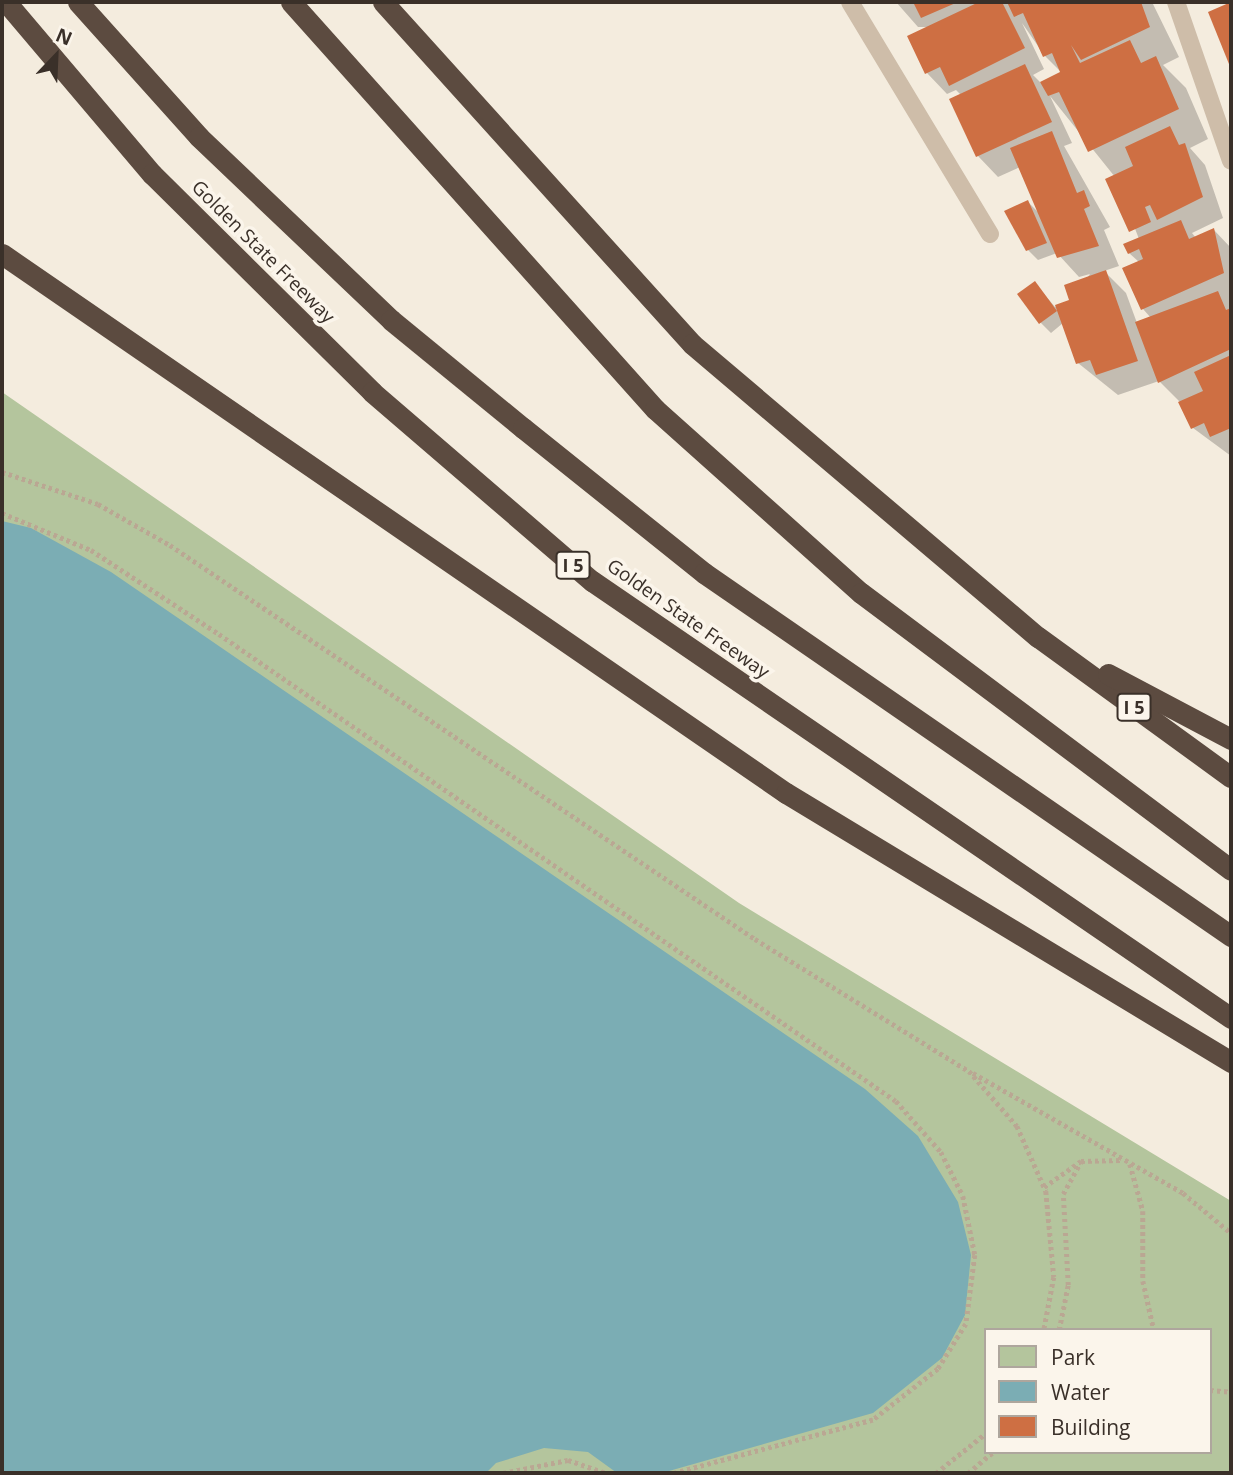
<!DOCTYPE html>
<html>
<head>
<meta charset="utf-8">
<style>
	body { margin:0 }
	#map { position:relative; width:1233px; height:1475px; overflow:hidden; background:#f4ecde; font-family:"Open Sans",sans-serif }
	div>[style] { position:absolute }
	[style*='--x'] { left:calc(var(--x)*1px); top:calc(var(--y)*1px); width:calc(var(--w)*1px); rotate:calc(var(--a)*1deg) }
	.green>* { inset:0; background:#b4c59d }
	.water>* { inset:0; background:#7badb4 }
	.shadow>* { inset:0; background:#0003 }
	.building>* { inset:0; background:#ce6f43 }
	.path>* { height:4.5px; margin-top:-2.25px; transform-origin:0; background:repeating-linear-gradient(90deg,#baa793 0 3.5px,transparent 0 7px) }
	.lane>* { height:18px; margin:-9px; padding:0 9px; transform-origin:9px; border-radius:9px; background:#cebda9 }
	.highway>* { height:21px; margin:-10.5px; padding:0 10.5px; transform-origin:10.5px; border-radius:10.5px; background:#5c4b40 }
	span { translate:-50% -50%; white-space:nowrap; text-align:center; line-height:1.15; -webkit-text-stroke:7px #fbf5eb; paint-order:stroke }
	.shield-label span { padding:2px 5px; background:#fbf5eb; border:2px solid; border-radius:5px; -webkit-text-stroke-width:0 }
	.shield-label { font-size:18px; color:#3a3029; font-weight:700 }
	.street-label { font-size:19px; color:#3a3029 }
	.frame { position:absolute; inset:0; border:4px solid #3a3029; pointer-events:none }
	.legend { position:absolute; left:984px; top:1328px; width:228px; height:126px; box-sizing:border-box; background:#fbf5eb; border:2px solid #aea69d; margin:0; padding:9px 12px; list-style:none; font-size:21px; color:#3a3029 }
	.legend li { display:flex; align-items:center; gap:14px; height:35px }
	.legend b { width:35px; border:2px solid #aea69d }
	.north { position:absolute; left:21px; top:21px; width:70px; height:70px; -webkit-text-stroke:5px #fbf5eb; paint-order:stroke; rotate:23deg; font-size:19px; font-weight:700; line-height:28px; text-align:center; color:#3a3029 }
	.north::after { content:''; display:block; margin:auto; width:24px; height:32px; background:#3a3029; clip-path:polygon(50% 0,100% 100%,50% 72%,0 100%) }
</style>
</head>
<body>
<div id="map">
	<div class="green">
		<div style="clip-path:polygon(evenodd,2px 392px,739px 903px,1231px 1201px,1231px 1473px,2px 1473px,2px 392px,986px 1330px,1210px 1330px,1210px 1452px,986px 1452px,986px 1330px)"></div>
	</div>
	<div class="water">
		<div style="clip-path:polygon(2px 521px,31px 528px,111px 572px,865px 1089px,918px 1136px,958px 1202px,971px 1255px,965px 1315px,942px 1358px,873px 1413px,662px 1473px,617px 1473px,588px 1452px,544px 1448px,496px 1463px,486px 1473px,2px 1473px)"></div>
	</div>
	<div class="shadow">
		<div style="clip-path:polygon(evenodd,896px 2px,1152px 2px,1179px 57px,1163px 65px,1186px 88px,1208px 139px,1190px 148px,1205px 165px,1223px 218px,1192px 233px,1196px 238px,1214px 230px,1231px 248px,1231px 456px,1193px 428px,1181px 403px,1159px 381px,1118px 395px,1078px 363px,1063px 323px,1051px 333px,1041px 323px,1020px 294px,1035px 283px,1055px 307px,1071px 301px,1090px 274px,1079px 277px,1057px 253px,1038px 260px,1028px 250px,1028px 202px,1040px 214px,1020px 167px,998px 177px,978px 156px,961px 95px,956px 90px,947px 94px,927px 73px,931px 27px,918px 27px,896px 2px,1022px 23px,1045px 56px,1062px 73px,1041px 83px,1033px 75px,1044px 69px,1022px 23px,896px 2px,1050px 96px,1115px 177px,1139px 239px,1129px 253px,1139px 262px,1143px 309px,1151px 318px,1137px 323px,1126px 293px,1104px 271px,1119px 266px,1104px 230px,1110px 227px,1064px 146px,1072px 143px,1050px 96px)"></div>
	</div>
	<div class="building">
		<div style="clip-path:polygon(913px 2px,958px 2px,921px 18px)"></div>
		<div style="clip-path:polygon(979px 2px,1002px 2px,1025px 48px,949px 86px,940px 67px,925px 74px,907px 36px)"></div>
		<div style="clip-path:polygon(1007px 2px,1141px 2px,1150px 27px,1081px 60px,1071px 45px,1080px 63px,1130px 40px,1141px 63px,1156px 56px,1179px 109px,1088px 152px,1059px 92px,1048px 96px,1040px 82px,1060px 72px,1052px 53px,1043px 57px,1023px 13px,1014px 17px)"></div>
		<div style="clip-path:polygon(1231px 2px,1231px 69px,1208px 12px)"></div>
		<div style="clip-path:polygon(1025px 64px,1052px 122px,976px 157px,949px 99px)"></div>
		<div style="clip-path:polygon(1170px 126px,1179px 145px,1185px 143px,1203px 197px,1157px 220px,1150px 205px,1145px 207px,1151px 222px,1129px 232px,1105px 179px,1133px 166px,1125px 147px)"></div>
		<div style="clip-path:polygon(1052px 131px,1077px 193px,1084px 190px,1090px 206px,1084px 209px,1099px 246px,1057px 258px,1010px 148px)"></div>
		<div style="clip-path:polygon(1028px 200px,1047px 243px,1026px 251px,1004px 211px)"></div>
		<div style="clip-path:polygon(1181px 220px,1189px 239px,1214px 228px,1224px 273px,1141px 310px,1122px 268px,1143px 259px,1139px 249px,1128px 254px,1123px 244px)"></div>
		<div style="clip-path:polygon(1106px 270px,1138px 361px,1096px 375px,1090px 360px,1076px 364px,1055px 305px,1069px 300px,1064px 285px)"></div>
		<div style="clip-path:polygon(1035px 281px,1057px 311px,1039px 324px,1017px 294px)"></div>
		<div style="clip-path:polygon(1218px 291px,1226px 310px,1231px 308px,1231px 349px,1158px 383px,1135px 322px)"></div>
		<div style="clip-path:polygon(1231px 355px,1231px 428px,1210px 437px,1204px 423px,1191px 429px,1178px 402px,1203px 391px,1194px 372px)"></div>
	</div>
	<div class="path">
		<div style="--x:2;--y:472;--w:101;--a:18.4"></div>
		<div style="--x:98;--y:504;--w:83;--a:29.7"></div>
		<div style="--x:170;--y:545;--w:705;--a:33.96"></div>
		<div style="--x:755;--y:939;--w:251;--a:31.7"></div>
		<div style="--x:969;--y:1071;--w:73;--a:48.9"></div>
		<div style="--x:1017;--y:1126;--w:71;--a:66"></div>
		<div style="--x:1046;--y:1191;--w:86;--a:84.7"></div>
		<div style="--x:1054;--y:1277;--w:54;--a:100.7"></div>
		<div style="--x:2;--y:513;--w:96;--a:22.6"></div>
		<div style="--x:91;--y:550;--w:153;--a:33.3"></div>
		<div style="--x:219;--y:634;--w:822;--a:34.6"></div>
		<div style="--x:896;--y:1101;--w:68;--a:48.6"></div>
		<div style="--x:941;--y:1152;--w:49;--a:63.4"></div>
		<div style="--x:963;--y:1196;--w:60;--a:78.5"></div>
		<div style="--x:975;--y:1255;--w:70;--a:97.4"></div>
		<div style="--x:966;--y:1324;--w:53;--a:121.9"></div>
		<div style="--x:938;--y:1369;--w:83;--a:141.9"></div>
		<div style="--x:873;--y:1420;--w:205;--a:165"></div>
		<div style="--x:973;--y:1073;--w:242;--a:29.7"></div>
		<div style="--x:1183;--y:1193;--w:62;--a:39.8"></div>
		<div style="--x:1130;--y:1164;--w:49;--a:74.5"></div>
		<div style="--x:1143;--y:1211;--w:70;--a:90"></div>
		<div style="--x:1143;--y:1281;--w:50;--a:77.3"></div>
		<div style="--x:1044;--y:1187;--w:45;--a:-35.1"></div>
		<div style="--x:1081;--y:1161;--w:40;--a:-1.4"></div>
		<div style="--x:1059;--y:1330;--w:46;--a:-78.7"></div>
		<div style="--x:1068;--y:1285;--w:91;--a:-93.1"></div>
		<div style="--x:1063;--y:1194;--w:38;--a:-61"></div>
		<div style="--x:1210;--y:1390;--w:21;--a:5"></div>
		<div style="--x:503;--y:1473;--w:66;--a:-11.3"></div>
		<div style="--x:568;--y:1460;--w:39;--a:19"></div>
		<div style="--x:936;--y:1473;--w:64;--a:-38.7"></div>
		<div style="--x:968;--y:1473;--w:33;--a:-40"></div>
	</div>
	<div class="lane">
		<div style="--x:850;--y:2;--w:271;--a:58.9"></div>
		<div style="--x:1176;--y:2;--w:168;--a:70.9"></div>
	</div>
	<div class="highway">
		<div style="--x:6;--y:2;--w:226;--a:49.7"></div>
		<div style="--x:152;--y:174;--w:310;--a:44.7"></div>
		<div style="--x:372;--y:392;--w:290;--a:40.7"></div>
		<div style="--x:592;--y:581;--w:774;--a:34.37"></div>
		<div style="--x:78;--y:2;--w:181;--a:48.1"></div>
		<div style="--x:199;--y:137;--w:265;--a:43.6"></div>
		<div style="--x:391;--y:320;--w:171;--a:39.3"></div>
		<div style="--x:523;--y:428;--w:232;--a:38.7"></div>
		<div style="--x:704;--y:573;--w:640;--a:34.56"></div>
		<div style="--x:291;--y:2;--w:546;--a:48.19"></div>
		<div style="--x:655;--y:409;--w:276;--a:41.8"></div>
		<div style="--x:861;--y:593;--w:462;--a:36.8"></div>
		<div style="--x:383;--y:2;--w:461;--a:47.9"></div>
		<div style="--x:692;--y:344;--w:453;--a:40.3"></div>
		<div style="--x:1038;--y:637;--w:238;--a:36"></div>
		<div style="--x:2;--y:254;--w:951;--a:34.51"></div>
		<div style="--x:786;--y:793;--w:520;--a:31.15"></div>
		<div style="--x:1108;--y:674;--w:139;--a:27.9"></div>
	</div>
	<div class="shield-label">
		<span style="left:573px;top:565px">I 5</span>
		<span style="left:1134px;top:707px">I 5</span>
	</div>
	<div class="street-label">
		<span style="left:263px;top:252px;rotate:45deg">Golden State Freeway</span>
		<span style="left:688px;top:619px;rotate:35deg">Golden State Freeway</span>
	</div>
	<div class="frame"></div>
	<ul class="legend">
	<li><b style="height:19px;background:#b4c59d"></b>Park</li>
	<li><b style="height:19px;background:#7badb4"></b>Water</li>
	<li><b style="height:19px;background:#ce6f43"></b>Building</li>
	</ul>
	<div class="north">N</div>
</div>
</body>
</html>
